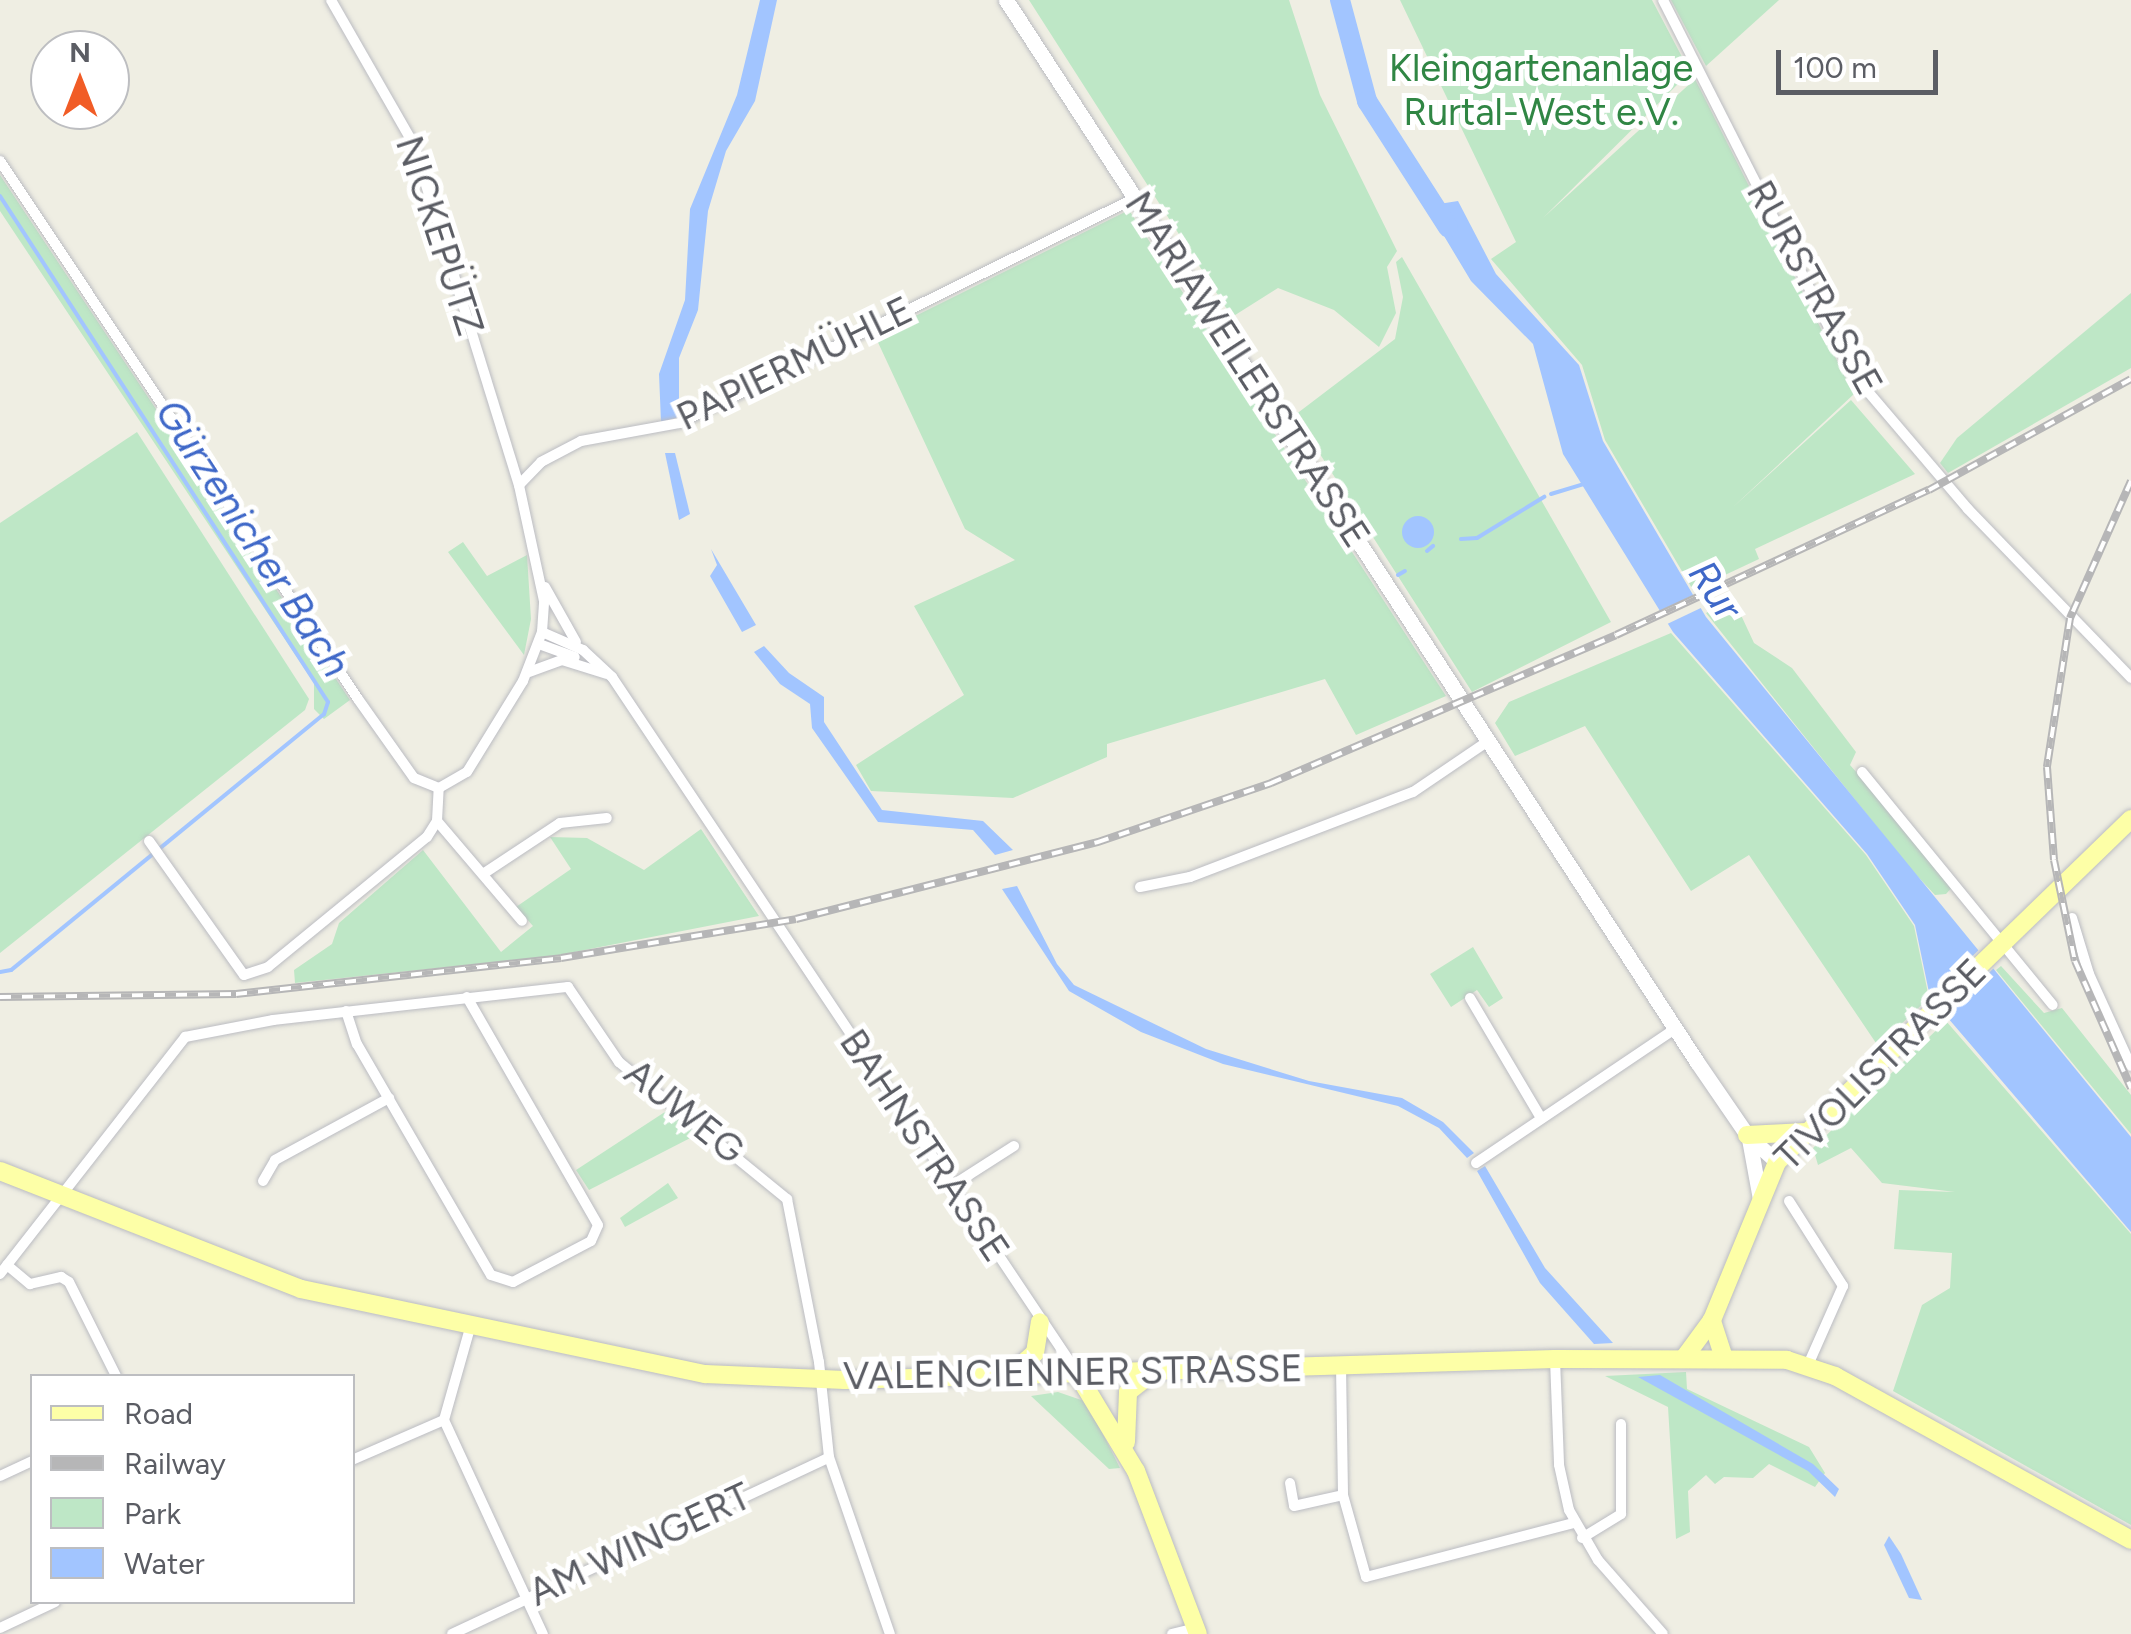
<!DOCTYPE html>
<html>
<head>
<meta charset="utf-8">
<style>
	body { margin:0 }
	#map { position:relative; width:2131px; height:1634px; overflow:hidden; background:#efeee3; font-family:Figtree,sans-serif }
	div>[style] { position:absolute }
	[style*='--x'] { left:calc(var(--x)*1px); top:calc(var(--y)*1px); width:calc(var(--w)*1px); rotate:calc(var(--a)*1deg) }
	.green>* { inset:0; background:#bee7c6 }
	.water>* { inset:0; background:#a2c5ff }
	.round { border-radius:50% }
	.pier>* { inset:0; background:#efeee3 }
	.stream>* { height:4px; margin:-2px; padding:0 2px; transform-origin:2px; border-radius:2px; background:#a2c5ff }
	.river>* { height:20px; margin:-10px; padding:0 10px; transform-origin:10px; border-radius:10px; background:#a2c5ff }
	.roads { filter:drop-shadow(0 0 2px #bbbcc2) drop-shadow(0 0 2px #bbbcc2) }
	.street>* { height:10px; margin:-5px; padding:0 5px; transform-origin:5px; border-radius:5px; background:#fff }
	.secondary>* { height:15px; margin:-7.5px; padding:0 7.5px; transform-origin:7.5px; border-radius:7.5px; background:#fff }
	.primary>* { height:18px; margin:-9px; padding:0 9px; transform-origin:9px; border-radius:9px; background:#fdffa7 }
	.rail>* { height:8px; margin-top:-4px; transform-origin:0; background:repeating-linear-gradient(90deg,#fff 0 11px,#b6b6b7 0 22px); box-sizing:border-box; border-block:2px solid #b6b6b7 }
	span { translate:-50% -50%; white-space:nowrap; text-align:center; line-height:1.15; -webkit-text-stroke:10px #fff; paint-order:stroke }
	.park-label { font-size:38px; color:#308644 }
	.street-label { font-size:38px; color:#5b5d64 }
	.water-label { font-size:40px; color:#3f68c8; font-style:italic }
	.legend { position:absolute; left:30px; top:1374px; width:325px; height:230px; box-sizing:border-box; background:#fff; border:2px solid #bdbec1; margin:0; padding:12px 18px; list-style:none; font-size:30px; color:#5b5d64 }
	.legend li { display:flex; align-items:center; gap:20px; height:50px }
	.legend b { width:50px; border:2px solid #bdbec1 }
	.north { position:absolute; left:30px; top:30px; width:100px; height:100px; box-sizing:border-box; background:#fff; border:2px solid #bdbec1; border-radius:50%; rotate:0deg; font-size:28px; font-weight:700; line-height:40px; text-align:center; color:#5b5d64 }
	.north::after { content:''; display:block; margin:auto; width:35px; height:45px; background:#f15c26; clip-path:polygon(50% 0,100% 100%,50% 72%,0 100%) }
	.scale { position:absolute; left:1776px; top:50px; width:162px; height:45px; box-sizing:border-box; border:5px solid #5b5d64; border-top:0; padding-left:12px; font-size:30px; line-height:35px; white-space:nowrap; color:#5b5d64; -webkit-text-stroke:8px #fff; paint-order:stroke }
</style>
</head>
<body>
<div id="map">
	<div class="green">
		<div style="clip-path:polygon(1029px 0,1289px 0,1320px 95px,1397px 251px,1387px 267px,1396px 313px,1379px 347px,1334px 310px,1278px 288px,1232px 317px)"></div>
		<div style="clip-path:polygon(1400px 0,1652px 0,1690px 72px,1543px 218px,1695px 79px,1854px 394px,1732px 508px,1851px 400px,1915px 474px,1755px 549px,1759px 559px,1693px 590px,1605px 440px,1582px 365px,1491px 259px,1516px 242px)"></div>
		<div style="clip-path:polygon(1671px 0,1779px 0,1706px 66px)"></div>
		<div style="clip-path:polygon(0 175px,350px 700px,324px 719px,314px 709px,314px 683px,0 211px)"></div>
		<div style="clip-path:polygon(1129px 210px,1446px 696px,1356px 735px,1325px 679px,1107px 744px,1107px 757px,1013px 798px,871px 791px,856px 765px,964px 695px,914px 606px,1015px 560px,965px 529px,875px 336px)"></div>
		<div style="clip-path:polygon(1402px 257px,1611px 622px,1472px 692px,1295px 415px,1395px 339px,1403px 297px,1396px 262px)"></div>
		<div style="clip-path:polygon(2131px 293px,2131px 368px,1948px 473px,1940px 463px,1957px 438px)"></div>
		<div style="clip-path:polygon(137px 432px,309px 699px,305px 710px,0 953px,0 523px)"></div>
		<div style="clip-path:polygon(463px 542px,487px 576px,527px 555px,531px 619px,524px 655px,448px 552px)"></div>
		<div style="clip-path:polygon(1734px 600px,1754px 643px,1792px 668px,1856px 752px,1850px 765px,1955px 884px,1946px 894px,1935px 895px,1908px 866px,1706px 613px)"></div>
		<div style="clip-path:polygon(1671px 633px,1866px 855px,1914px 926px,1929px 998px,1878px 1046px,1749px 855px,1691px 891px,1585px 726px,1515px 756px,1495px 723px,1509px 702px)"></div>
		<div style="clip-path:polygon(701px 829px,759px 916px,554px 956px,295px 983px,294px 970px,332px 944px,339px 923px,423px 850px,501px 952px,533px 926px,516px 907px,571px 869px,550px 837px,587px 838px,644px 870px)"></div>
		<div style="clip-path:polygon(1473px 947px,1503px 998px,1489px 1007px,1477px 990px,1451px 1007px,1430px 974px)"></div>
		<div style="clip-path:polygon(2001px 966px,2044px 1013px,2062px 1008px,2131px 1095px,2131px 1134px,1996px 970px)"></div>
		<div style="clip-path:polygon(1946px 1021px,2131px 1234px,2131px 1525px,1893px 1391px,1922px 1305px,1950px 1288px,1952px 1253px,1894px 1249px,1899px 1190px,1955px 1192px,1882px 1183px,1851px 1148px,1818px 1165px,1813px 1148px)"></div>
		<div style="clip-path:polygon(671px 1108px,702px 1132px,589px 1190px,576px 1170px)"></div>
		<div style="clip-path:polygon(668px 1183px,678px 1198px,625px 1227px,620px 1218px)"></div>
		<div style="clip-path:polygon(1686px 1372px,1687px 1389px,1809px 1447px,1825px 1473px,1815px 1487px,1769px 1464px,1753px 1478px,1724px 1477px,1715px 1484px,1706px 1475px,1688px 1491px,1690px 1532px,1676px 1539px,1668px 1407px,1605px 1376px)"></div>
		<div style="clip-path:polygon(1058px 1392px,1087px 1402px,1120px 1468px,1109px 1469px,1031px 1396px)"></div>
	</div>
	<div class="water">
		<div style="clip-path:polygon(760px 0,777px 0,755px 101px,726px 151px,708px 211px,698px 310px,679px 358px,679px 417px,661px 422px,659px 374px,685px 300px,690px 209px,737px 95px)"></div>
		<div style="clip-path:polygon(1458px 201px,1496px 274px,1579px 365px,1603px 441px,1706px 617px,2131px 1137px,2131px 1232px,1930px 997px,1915px 925px,1867px 854px,1673px 632px,1563px 454px,1533px 344px,1471px 281px,1426px 206px)"></div>
		<div style="clip-path:polygon(665px 453px,675px 453px,690px 514px,679px 520px)"></div>
		<div class="round" style="left:1402px;top:516px;width:32px;height:32px"></div>
		<div style="clip-path:polygon(711px 549px,756px 625px,742px 632px,710px 576px,717px 565px)"></div>
		<div style="clip-path:polygon(764px 646px,789px 673px,824px 697px,824px 722px,882px 810px,983px 821px,1013px 850px,995px 855px,973px 830px,878px 822px,812px 728px,810px 704px,780px 684px,754px 652px)"></div>
		<div style="clip-path:polygon(1017px 886px,1057px 964px,1074px 985px,1206px 1049px,1309px 1081px,1402px 1098px,1443px 1122px,1474px 1153px,1467px 1158px,1439px 1128px,1398px 1106px,1223px 1064px,1141px 1032px,1069px 991px,1002px 889px)"></div>
		<div style="clip-path:polygon(1485px 1166px,1545px 1268px,1613px 1343px,1594px 1344px,1540px 1283px,1477px 1171px)"></div>
		<div style="clip-path:polygon(1660px 1375px,1813px 1464px,1839px 1489px,1835px 1497px,1808px 1471px,1638px 1377px)"></div>
		<div style="clip-path:polygon(1889px 1536px,1901px 1554px,1922px 1600px,1909px 1598px,1884px 1545px)"></div>
	</div>
	<div class="pier">
		<div style="clip-path:polygon(1698px 593px,1705px 606px,1663px 626px,1655px 613px)"></div>
		<div style="clip-path:polygon(1985px 944px,1998px 964px,1940px 1020px,1926px 1001px)"></div>
	</div>
	<div class="stream">
		<div style="--x:0;--y:196;--w:603;--a:57.05"></div>
		<div style="--x:328;--y:702;--w:13;--a:108"></div>
		<div style="--x:324;--y:714;--w:404;--a:140.7"></div>
		<div style="--x:11;--y:970;--w:11;--a:170"></div>
		<div style="--x:1551;--y:494;--w:34;--a:-17"></div>
		<div style="--x:1461;--y:539;--w:16;--a:-4"></div>
		<div style="--x:1477;--y:538;--w:79;--a:-31.5"></div>
		<div style="--x:1427;--y:551;--w:8;--a:-40"></div>
		<div style="--x:1398;--y:575;--w:8;--a:-30"></div>
	</div>
	<div class="river">
		<div style="--x:1340;--y:0;--w:105;--a:75"></div>
		<div style="--x:1367;--y:101;--w:150;--a:57.3"></div>
	</div>
	<div class="roads">
		<div class="street">
			<div style="--x:331;--y:0;--w:165;--a:60.2"></div>
			<div style="--x:413;--y:143;--w:358;--a:72.8"></div>
			<div style="--x:1663;--y:0;--w:419;--a:63.1"></div>
			<div style="--x:1853;--y:374;--w:177;--a:49.6"></div>
			<div style="--x:1968;--y:509;--w:235;--a:46"></div>
			<div style="--x:0;--y:161;--w:646;--a:56.36"></div>
			<div style="--x:358;--y:699;--w:97;--a:54.7"></div>
			<div style="--x:414;--y:778;--w:27;--a:22"></div>
			<div style="--x:545;--y:587;--w:63;--a:60.6"></div>
			<div style="--x:542;--y:632;--w:45;--a:23.7"></div>
			<div style="--x:583;--y:650;--w:40;--a:43"></div>
			<div style="--x:612;--y:677;--w:838;--a:56.23"></div>
			<div style="--x:539;--y:644;--w:38;--a:20"></div>
			<div style="--x:529;--y:672;--w:35;--a:-20"></div>
			<div style="--x:562;--y:660;--w:47;--a:17.3"></div>
			<div style="--x:1862;--y:772;--w:301;--a:50.7"></div>
			<div style="--x:437;--y:821;--w:131;--a:49.6"></div>
			<div style="--x:149;--y:841;--w:164;--a:54.7"></div>
			<div style="--x:244;--y:975;--w:25;--a:-18"></div>
			<div style="--x:268;--y:967;--w:205;--a:-39.3"></div>
			<div style="--x:427;--y:837;--w:19;--a:-58"></div>
			<div style="--x:437;--y:821;--w:33;--a:-87"></div>
			<div style="--x:439;--y:788;--w:32;--a:-30"></div>
			<div style="--x:467;--y:772;--w:107;--a:-58.4"></div>
			<div style="--x:523;--y:681;--w:53;--a:-68.8"></div>
			<div style="--x:542;--y:632;--w:31;--a:-86"></div>
			<div style="--x:544;--y:601;--w:119;--a:-102.2"></div>
			<div style="--x:519;--y:485;--w:32;--a:-46"></div>
			<div style="--x:541;--y:462;--w:45;--a:-27.7"></div>
			<div style="--x:581;--y:441;--w:101;--a:-10.3"></div>
			<div style="--x:680;--y:423;--w:508;--a:-26.31"></div>
			<div style="--x:483;--y:874;--w:92;--a:-33.5"></div>
			<div style="--x:560;--y:823;--w:47;--a:-6.1"></div>
			<div style="--x:1140;--y:887;--w:51;--a:-11.3"></div>
			<div style="--x:1190;--y:877;--w:239;--a:-20.9"></div>
			<div style="--x:1413;--y:792;--w:91;--a:-34.2"></div>
			<div style="--x:2072;--y:918;--w:59;--a:73.1"></div>
			<div style="--x:2089;--y:974;--w:101;--a:65.5"></div>
			<div style="--x:1470;--y:998;--w:139;--a:59.4"></div>
			<div style="--x:346;--y:1011;--w:35;--a:72"></div>
			<div style="--x:357;--y:1044;--w:267;--a:59.9"></div>
			<div style="--x:491;--y:1275;--w:23;--a:18"></div>
			<div style="--x:513;--y:1282;--w:88;--a:-27.7"></div>
			<div style="--x:591;--y:1241;--w:17;--a:-66"></div>
			<div style="--x:598;--y:1225;--w:263;--a:-119.9"></div>
			<div style="--x:1476;--y:1163;--w:240;--a:-34"></div>
			<div style="--x:263;--y:1181;--w:24;--a:-60"></div>
			<div style="--x:275;--y:1160;--w:130;--a:-28.5"></div>
			<div style="--x:950;--y:1187;--w:76;--a:-32.6"></div>
			<div style="--x:1789;--y:1201;--w:101;--a:57.6"></div>
			<div style="--x:1843;--y:1286;--w:86;--a:113.9"></div>
			<div style="--x:7;--y:1265;--w:30;--a:40"></div>
			<div style="--x:30;--y:1284;--w:32;--a:-13"></div>
			<div style="--x:61;--y:1277;--w:9;--a:32"></div>
			<div style="--x:69;--y:1282;--w:105;--a:63.4"></div>
			<div style="--x:0;--y:1274;--w:301;--a:-52"></div>
			<div style="--x:185;--y:1037;--w:90;--a:-10.9"></div>
			<div style="--x:273;--y:1020;--w:297;--a:-6.4"></div>
			<div style="--x:568;--y:987;--w:91;--a:55.8"></div>
			<div style="--x:619;--y:1062;--w:217;--a:39.2"></div>
			<div style="--x:787;--y:1199;--w:166;--a:78.9"></div>
			<div style="--x:819;--y:1362;--w:96;--a:84"></div>
			<div style="--x:829;--y:1457;--w:187;--a:71"></div>
			<div style="--x:470;--y:1328;--w:96;--a:105.8"></div>
			<div style="--x:444;--y:1420;--w:236;--a:65.2"></div>
			<div style="--x:1555;--y:1359;--w:106;--a:87.8"></div>
			<div style="--x:1559;--y:1465;--w:46;--a:77.5"></div>
			<div style="--x:1569;--y:1510;--w:58;--a:59.9"></div>
			<div style="--x:1598;--y:1560;--w:98;--a:48.7"></div>
			<div style="--x:1341;--y:1366;--w:129;--a:89.1"></div>
			<div style="--x:1343;--y:1495;--w:85;--a:74.3"></div>
			<div style="--x:1366;--y:1577;--w:215;--a:-14.6"></div>
			<div style="--x:352;--y:1460;--w:100;--a:-23.5"></div>
			<div style="--x:0;--y:1476;--w:35;--a:-25"></div>
			<div style="--x:1290;--y:1483;--w:23;--a:80"></div>
			<div style="--x:1294;--y:1506;--w:50;--a:-12.7"></div>
			<div style="--x:1582;--y:1538;--w:46;--a:-31.6"></div>
			<div style="--x:1621;--y:1514;--w:90;--a:-90"></div>
			<div style="--x:0;--y:1628;--w:61;--a:-25.3"></div>
			<div style="--x:452;--y:1634;--w:416;--a:-25.1"></div>
			<div style="--x:1172;--y:1634;--w:25;--a:-14"></div>
		</div>
		<div class="secondary">
			<div style="--x:1006;--y:0;--w:1267;--a:56.95"></div>
			<div style="--x:1697;--y:1062;--w:88;--a:55.6"></div>
			<div style="--x:1747;--y:1135;--w:40;--a:42"></div>
			<div style="--x:1749;--y:1139;--w:61;--a:79.6"></div>
		</div>
		<div class="primary">
			<div style="--x:1747;--y:1135;--w:59;--a:-2.9"></div>
			<div style="--x:0;--y:1171;--w:323;--a:21.4"></div>
			<div style="--x:301;--y:1289;--w:413;--a:11.9"></div>
			<div style="--x:705;--y:1374;--w:140;--a:2.5"></div>
			<div style="--x:845;--y:1380;--w:710;--a:-1.69"></div>
			<div style="--x:1555;--y:1359;--w:232;--a:0.2"></div>
			<div style="--x:1787;--y:1360;--w:51;--a:18.4"></div>
			<div style="--x:1835;--y:1376;--w:338;--a:29"></div>
			<div style="--x:1684;--y:1358;--w:47;--a:-53.6"></div>
			<div style="--x:1724;--y:1358;--w:40;--a:-108"></div>
			<div style="--x:1712;--y:1320;--w:171;--a:-67.6"></div>
			<div style="--x:1777;--y:1162;--w:493;--a:-44.1"></div>
			<div style="--x:1078;--y:1375;--w:112;--a:58.9"></div>
			<div style="--x:1136;--y:1471;--w:174;--a:69.2"></div>
			<div style="--x:1007;--y:1377;--w:37;--a:-41"></div>
			<div style="--x:1035;--y:1353;--w:31;--a:-81"></div>
			<div style="--x:1126;--y:1442;--w:50;--a:-87.7"></div>
			<div style="--x:1128;--y:1392;--w:33;--a:-38"></div>
		</div>
	</div>
	<div class="rail">
		<div style="--x:2131;--y:481;--w:150;--a:114"></div>
		<div style="--x:2070;--y:618;--w:151;--a:98.8"></div>
		<div style="--x:2047;--y:767;--w:93;--a:85.7"></div>
		<div style="--x:2054;--y:860;--w:103;--a:78.3"></div>
		<div style="--x:2075;--y:961;--w:139;--a:66.2"></div>
		<div style="--x:0;--y:997;--w:236;--a:-0.7"></div>
		<div style="--x:236;--y:994;--w:327;--a:-6.3"></div>
		<div style="--x:561;--y:958;--w:238;--a:-9.4"></div>
		<div style="--x:796;--y:919;--w:312;--a:-14.3"></div>
		<div style="--x:1098;--y:842;--w:183;--a:-18.8"></div>
		<div style="--x:1271;--y:783;--w:375;--a:-23.2"></div>
		<div style="--x:1616;--y:635;--w:345;--a:-24.9"></div>
		<div style="--x:1929;--y:490;--w:230;--a:-28.8"></div>
	</div>
	<div class="park-label">
		<span style="left:1541px;top:91px">Kleingartenanlage<br>Rurtal-West e.V.</span>
	</div>
	<div class="street-label">
		<span style="left:439px;top:236px;rotate:72deg">NICKEPÜTZ</span>
		<span style="left:1814px;top:288px;rotate:61deg">RURSTRASSE</span>
		<span style="left:795px;top:364px;rotate:-26deg">PAPIERMÜHLE</span>
		<span style="left:1247px;top:370px;rotate:57deg">MARIAWEILERSTRASSE</span>
		<span style="left:1881px;top:1065px;rotate:-45deg">TIVOLISTRASSE</span>
		<span style="left:684px;top:1112px;rotate:39deg">AUWEG</span>
		<span style="left:924px;top:1146px;rotate:56deg">BAHNSTRASSE</span>
		<span style="left:1073px;top:1373px;rotate:-1deg">VALENCIENNER STRASSE</span>
		<span style="left:640px;top:1545px;rotate:-25deg">AM WINGERT</span>
	</div>
	<div class="water-label">
		<span style="left:253px;top:538px;rotate:57deg">Gürzenicher Bach</span>
		<span style="left:1716px;top:590px;rotate:56deg">Rur</span>
	</div>
	<ul class="legend">
	<li><b style="height:12px;background:#fdffa7"></b>Road</li>
	<li><b style="height:12px;background:#b6b6b7"></b>Railway</li>
	<li><b style="height:28px;background:#bee7c6"></b>Park</li>
	<li><b style="height:28px;background:#a2c5ff"></b>Water</li>
	</ul>
	<div class="north">N</div>
	<div class="scale">100 m</div>
</div>
</body>
</html>
